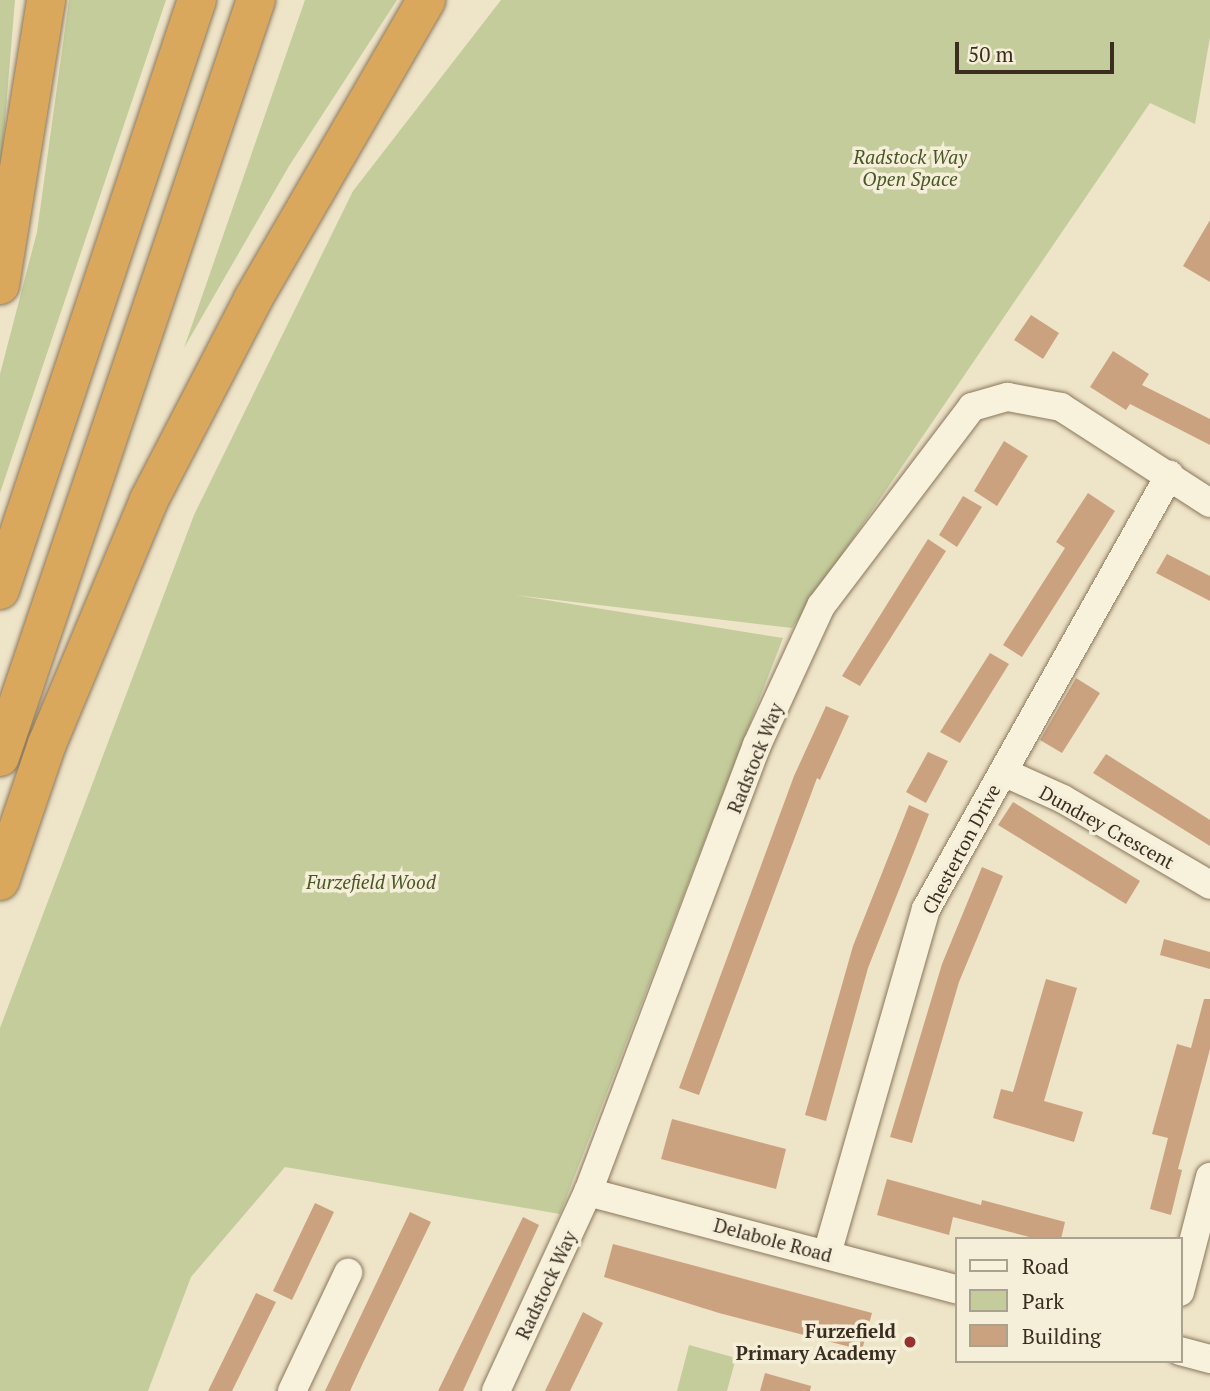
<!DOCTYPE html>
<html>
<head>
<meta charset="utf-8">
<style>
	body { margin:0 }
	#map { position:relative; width:1210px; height:1391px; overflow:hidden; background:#eee4c8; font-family:"PT Serif",serif }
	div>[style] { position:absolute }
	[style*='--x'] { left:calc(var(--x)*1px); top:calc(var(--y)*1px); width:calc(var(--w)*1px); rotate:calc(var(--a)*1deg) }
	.green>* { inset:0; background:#c4cc9c }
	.building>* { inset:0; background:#cba27f }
	.roads { filter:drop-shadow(0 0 2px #8a775d) drop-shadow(0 0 2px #8a775d) }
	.minor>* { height:28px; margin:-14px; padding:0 14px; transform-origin:14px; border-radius:14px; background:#f8f1dc }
	.highway>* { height:38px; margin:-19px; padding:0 19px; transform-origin:19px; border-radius:19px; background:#daa85c }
	.dots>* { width:19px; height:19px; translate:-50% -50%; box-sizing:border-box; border:4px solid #f5eed8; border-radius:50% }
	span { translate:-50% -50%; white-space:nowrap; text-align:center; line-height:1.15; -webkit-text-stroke:7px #f5eed8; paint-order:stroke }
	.park-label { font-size:19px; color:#495728; font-style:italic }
	.street-label { font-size:19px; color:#3b2e21 }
	.poi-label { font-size:19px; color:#3b2e21; font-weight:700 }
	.right { translate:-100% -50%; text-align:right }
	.legend { position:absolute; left:955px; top:1237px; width:228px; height:126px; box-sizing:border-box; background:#f5eed8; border:2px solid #aba18f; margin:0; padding:9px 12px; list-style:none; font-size:21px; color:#3b2e21 }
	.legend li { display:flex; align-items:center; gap:14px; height:35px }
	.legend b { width:35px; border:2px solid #aba18f }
	.scale { position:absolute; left:955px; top:42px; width:159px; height:32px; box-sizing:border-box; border:4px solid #3b2e21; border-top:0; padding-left:9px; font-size:21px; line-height:24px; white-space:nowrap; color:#3b2e21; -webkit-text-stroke:5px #f5eed8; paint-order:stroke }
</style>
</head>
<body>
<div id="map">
	<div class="green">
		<div style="clip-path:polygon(0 0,15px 0,0 182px)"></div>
		<div style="clip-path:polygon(69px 0,166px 0,0 493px,0 374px,37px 232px)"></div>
		<div style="clip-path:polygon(305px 0,397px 0,289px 166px,184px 348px)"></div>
		<div style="clip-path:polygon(501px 0,1210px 0,1210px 37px,1195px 124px,1150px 103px,792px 628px,515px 595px,783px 638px,560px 1214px,285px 1167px,191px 1277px,148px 1391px,0 1391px,0 1028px,194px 515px,353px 191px)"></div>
		<div style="clip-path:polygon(689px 1345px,736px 1358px,727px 1391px,677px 1391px)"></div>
	</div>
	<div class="building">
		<div style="clip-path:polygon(1210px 220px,1210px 282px,1183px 266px)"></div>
		<div style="clip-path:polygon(1031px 315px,1059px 333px,1043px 359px,1014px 340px)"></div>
		<div style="clip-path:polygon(1113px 351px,1149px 374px,1142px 385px,1210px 419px,1210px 445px,1130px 404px,1126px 410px,1090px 387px)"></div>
		<div style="clip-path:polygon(1004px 441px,1028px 456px,997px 506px,974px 491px)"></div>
		<div style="clip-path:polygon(1088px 493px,1115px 511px,1022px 657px,1003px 645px,1065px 548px,1056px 542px)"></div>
		<div style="clip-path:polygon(963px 496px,982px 507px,957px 547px,939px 535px)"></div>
		<div style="clip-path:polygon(928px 539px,946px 551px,860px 686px,842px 676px)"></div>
		<div style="clip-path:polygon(1167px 554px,1210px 576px,1210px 601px,1156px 573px)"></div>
		<div style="clip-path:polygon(990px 653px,1009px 664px,960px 743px,940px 732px)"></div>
		<div style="clip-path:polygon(1076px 678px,1100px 693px,1062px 753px,1040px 740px)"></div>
		<div style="clip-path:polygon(826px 706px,849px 716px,820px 780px,817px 778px,699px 1095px,679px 1088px,794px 776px)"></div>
		<div style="clip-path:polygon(928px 752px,948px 761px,926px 803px,906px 792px)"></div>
		<div style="clip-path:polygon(1106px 754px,1210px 820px,1210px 846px,1093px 773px)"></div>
		<div style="clip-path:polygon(1013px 802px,1140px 881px,1126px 904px,998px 825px)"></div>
		<div style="clip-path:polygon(909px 805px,929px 814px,868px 968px,826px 1121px,805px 1115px,853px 946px)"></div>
		<div style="clip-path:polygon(982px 867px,1003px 876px,959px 982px,912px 1143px,890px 1137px,942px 964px)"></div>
		<div style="clip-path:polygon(1164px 939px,1210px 952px,1210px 969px,1160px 955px)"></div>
		<div style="clip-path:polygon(1046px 979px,1077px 988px,1044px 1101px,1083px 1112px,1074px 1142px,993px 1118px,1001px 1089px,1013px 1092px)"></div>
		<div style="clip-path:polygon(1204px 999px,1210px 999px,1210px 1049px,1178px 1169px,1182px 1170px,1171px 1215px,1150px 1209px,1168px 1138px,1152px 1134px,1177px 1044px,1191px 1048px)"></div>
		<div style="clip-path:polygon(672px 1119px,786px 1149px,776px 1189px,661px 1159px)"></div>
		<div style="clip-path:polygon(887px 1179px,981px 1205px,982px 1200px,1065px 1222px,1061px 1239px,1037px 1239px,953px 1217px,949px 1235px,877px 1215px)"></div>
		<div style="clip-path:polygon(315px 1203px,334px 1212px,292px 1300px,273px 1291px)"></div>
		<div style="clip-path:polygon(410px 1212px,431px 1222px,363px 1363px,350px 1391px,325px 1391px)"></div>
		<div style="clip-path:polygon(523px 1217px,539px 1225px,463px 1391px,438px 1391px)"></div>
		<div style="clip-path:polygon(613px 1244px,872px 1313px,862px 1350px,719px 1313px,604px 1277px)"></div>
		<div style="clip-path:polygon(256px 1293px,276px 1302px,232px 1391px,208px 1391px)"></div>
		<div style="clip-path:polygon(583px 1312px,603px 1323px,570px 1391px,545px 1391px)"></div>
		<div style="clip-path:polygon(765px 1373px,811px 1386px,810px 1391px,760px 1391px)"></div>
	</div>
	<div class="roads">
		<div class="minor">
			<div style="--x:1003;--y:772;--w:66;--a:24.2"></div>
			<div style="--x:1063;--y:799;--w:170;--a:30.3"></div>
			<div style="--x:588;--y:1192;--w:381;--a:14.8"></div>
			<div style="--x:827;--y:1254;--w:359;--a:-74"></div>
			<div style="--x:926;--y:909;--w:498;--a:-60.7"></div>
			<div style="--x:1180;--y:1292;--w:119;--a:-75.4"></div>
			<div style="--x:1180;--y:1351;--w:31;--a:15"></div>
			<div style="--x:292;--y:1391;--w:131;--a:-64.6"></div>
			<div style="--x:496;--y:1391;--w:219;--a:-65.2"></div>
			<div style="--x:588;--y:1192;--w:478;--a:-69.3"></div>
			<div style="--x:757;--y:745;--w:153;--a:-65.3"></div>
			<div style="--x:821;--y:606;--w:250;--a:-52.8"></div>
			<div style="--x:972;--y:407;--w:37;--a:-16"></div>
			<div style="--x:1008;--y:397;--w:54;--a:10.7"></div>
			<div style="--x:1061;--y:407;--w:177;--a:32.8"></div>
		</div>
		<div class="highway">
			<div style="--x:0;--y:285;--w:289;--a:-80.8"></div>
			<div style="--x:0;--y:590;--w:622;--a:-71.54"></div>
			<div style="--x:0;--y:757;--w:799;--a:-71.32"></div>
			<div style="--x:0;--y:881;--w:145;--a:-71.1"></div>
			<div style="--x:47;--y:744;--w:264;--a:-67.3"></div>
			<div style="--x:149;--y:500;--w:226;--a:-62.6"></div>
			<div style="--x:253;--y:299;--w:345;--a:-59.9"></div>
		</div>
	</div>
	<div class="dots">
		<div style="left:910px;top:1342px;background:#98322f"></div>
	</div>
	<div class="park-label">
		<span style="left:910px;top:168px">Radstock Way<br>Open Space</span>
		<span style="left:371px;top:882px">Furzefield Wood</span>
	</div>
	<div class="street-label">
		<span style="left:755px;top:758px;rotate:-68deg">Radstock Way</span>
		<span style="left:1107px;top:827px;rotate:29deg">Dundrey Crescent</span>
		<span style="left:961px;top:849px;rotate:-62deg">Chesterton Drive</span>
		<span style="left:773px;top:1240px;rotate:15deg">Delabole Road</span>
		<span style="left:546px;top:1285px;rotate:-65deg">Radstock Way</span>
	</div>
	<div class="poi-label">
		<span class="right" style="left:896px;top:1342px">Furzefield<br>Primary Academy</span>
	</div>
	<ul class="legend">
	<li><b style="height:9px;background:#f8f1dc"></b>Road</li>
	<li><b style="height:19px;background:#c4cc9c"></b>Park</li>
	<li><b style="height:19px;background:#cba27f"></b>Building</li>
	</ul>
	<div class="scale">50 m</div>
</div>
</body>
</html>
